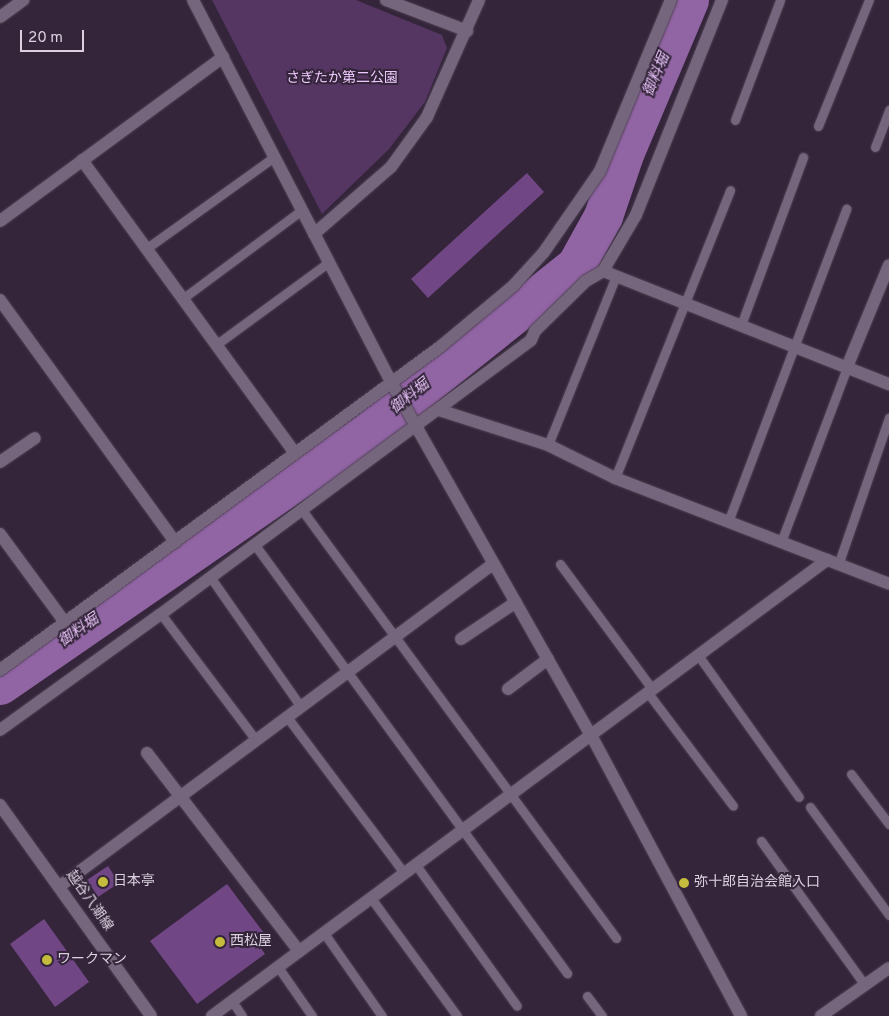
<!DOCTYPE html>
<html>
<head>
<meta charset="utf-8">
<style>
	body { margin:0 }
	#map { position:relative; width:889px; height:1016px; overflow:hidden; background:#34253a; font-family:Overpass,"Noto Sans JP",sans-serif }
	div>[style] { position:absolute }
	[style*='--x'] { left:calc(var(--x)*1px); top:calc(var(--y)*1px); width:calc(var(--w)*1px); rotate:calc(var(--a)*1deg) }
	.green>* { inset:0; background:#553562 }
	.river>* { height:39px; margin:-19.5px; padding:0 19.5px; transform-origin:19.5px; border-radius:19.5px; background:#9164a4 }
	.building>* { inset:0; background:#714684 }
	.roads { filter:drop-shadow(0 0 1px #4d4152) drop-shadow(0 0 1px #4d4152) }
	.service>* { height:9px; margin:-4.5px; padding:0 4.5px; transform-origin:4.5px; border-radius:4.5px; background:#75657d }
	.minor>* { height:12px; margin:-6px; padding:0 6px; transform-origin:6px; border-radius:6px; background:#75657d }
	.tertiary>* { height:12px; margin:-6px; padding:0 6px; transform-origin:6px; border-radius:6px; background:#75657d }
	.secondary>* { height:12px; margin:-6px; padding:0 6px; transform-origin:6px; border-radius:6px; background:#75657d }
	.dots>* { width:14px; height:14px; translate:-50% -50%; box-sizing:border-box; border:2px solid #34253a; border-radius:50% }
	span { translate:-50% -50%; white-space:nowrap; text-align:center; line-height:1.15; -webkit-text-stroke:4px #34253a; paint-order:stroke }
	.park-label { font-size:14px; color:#edc8fe }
	.poi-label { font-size:14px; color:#dbd1df }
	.left { translate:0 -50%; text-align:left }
	.street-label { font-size:14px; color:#dbd1df }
	.water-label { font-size:15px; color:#ebc6fc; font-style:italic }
	.scale { position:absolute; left:20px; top:30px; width:64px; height:22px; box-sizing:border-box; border:2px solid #dbd1df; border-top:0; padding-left:6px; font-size:15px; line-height:18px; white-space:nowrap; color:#dbd1df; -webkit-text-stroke:4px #34253a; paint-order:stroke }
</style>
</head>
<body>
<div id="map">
	<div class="green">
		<div style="clip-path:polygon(212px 0,356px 0,442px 35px,447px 48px,425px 102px,389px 149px,322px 214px)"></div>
	</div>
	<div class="river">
		<div style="--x:0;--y:685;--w:447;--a:-34.6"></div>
		<div style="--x:368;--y:431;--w:266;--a:-38.6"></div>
		<div style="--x:576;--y:265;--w:56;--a:-61.1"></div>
		<div style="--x:603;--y:216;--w:65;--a:-71.3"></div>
		<div style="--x:624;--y:154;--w:167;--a:-67.1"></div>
	</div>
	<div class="building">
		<div style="clip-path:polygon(527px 173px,544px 192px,428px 298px,411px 279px)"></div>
		<div style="clip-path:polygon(108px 866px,119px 883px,98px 897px,87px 880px)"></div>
		<div style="clip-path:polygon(227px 884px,267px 937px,258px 944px,265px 954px,197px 1004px,150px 941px)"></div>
		<div style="clip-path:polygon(44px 919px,89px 982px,55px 1007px,10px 944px)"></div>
	</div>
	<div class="roads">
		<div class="service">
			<div style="--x:735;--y:120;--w:128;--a:-69.4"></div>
			<div style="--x:818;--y:126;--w:136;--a:-68"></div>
			<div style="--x:875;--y:147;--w:40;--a:-69"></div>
			<div style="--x:147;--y:248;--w:156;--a:-35.6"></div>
			<div style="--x:182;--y:299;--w:149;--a:-36.6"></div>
			<div style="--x:741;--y:325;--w:179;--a:-69.7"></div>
			<div style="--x:217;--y:344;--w:139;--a:-36.2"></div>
			<div style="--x:548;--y:445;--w:182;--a:-68.1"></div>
			<div style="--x:615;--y:478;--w:310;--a:-68.2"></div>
			<div style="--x:302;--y:510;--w:531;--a:53.73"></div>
			<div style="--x:728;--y:522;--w:335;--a:-69.3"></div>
			<div style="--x:781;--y:542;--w:187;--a:-69.3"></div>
			<div style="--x:255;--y:545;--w:530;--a:53.91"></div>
			<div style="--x:560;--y:564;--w:155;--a:53.6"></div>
			<div style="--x:838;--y:565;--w:156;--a:-70.9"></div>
			<div style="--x:211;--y:578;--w:157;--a:55.1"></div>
			<div style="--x:161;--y:614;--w:158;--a:53"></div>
			<div style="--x:698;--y:655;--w:174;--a:54.6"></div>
			<div style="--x:648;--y:693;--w:141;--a:53"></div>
			<div style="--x:287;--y:717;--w:195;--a:53.1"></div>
			<div style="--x:851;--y:774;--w:63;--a:52.8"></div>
			<div style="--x:810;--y:807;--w:134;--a:53.8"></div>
			<div style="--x:761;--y:841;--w:178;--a:54.2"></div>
			<div style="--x:416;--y:865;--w:173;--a:54.4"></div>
			<div style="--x:371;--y:898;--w:146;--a:53.9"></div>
			<div style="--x:324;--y:933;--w:101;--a:55.1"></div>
			<div style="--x:278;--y:967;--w:60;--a:55.2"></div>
			<div style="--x:587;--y:996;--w:25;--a:53"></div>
			<div style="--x:232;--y:1001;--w:18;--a:56"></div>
		</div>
		<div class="minor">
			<div style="--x:386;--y:0;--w:87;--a:20.9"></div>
			<div style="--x:0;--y:17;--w:29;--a:-36"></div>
			<div style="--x:82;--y:160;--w:362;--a:54"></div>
			<div style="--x:0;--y:221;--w:277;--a:-36.3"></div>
			<div style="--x:314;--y:234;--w:102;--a:-41"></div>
			<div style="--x:391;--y:167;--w:62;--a:-54.2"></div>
			<div style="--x:427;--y:117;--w:128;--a:-66"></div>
			<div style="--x:603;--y:271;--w:308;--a:21.6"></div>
			<div style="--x:0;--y:300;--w:299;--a:54.1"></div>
			<div style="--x:847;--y:367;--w:110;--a:-67.6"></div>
			<div style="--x:439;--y:410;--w:114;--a:17.8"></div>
			<div style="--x:548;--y:445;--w:75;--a:26.2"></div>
			<div style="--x:615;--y:478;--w:294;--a:21.1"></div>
			<div style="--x:0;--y:462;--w:42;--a:-34.4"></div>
			<div style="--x:0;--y:534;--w:112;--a:53.7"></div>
			<div style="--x:461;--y:639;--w:66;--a:-33.9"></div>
			<div style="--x:508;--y:689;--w:50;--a:-36.9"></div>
			<div style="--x:0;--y:730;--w:198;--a:-35.8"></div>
			<div style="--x:161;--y:614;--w:460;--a:-36.5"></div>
			<div style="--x:531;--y:340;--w:10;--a:-66"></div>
			<div style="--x:535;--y:331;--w:71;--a:-44.4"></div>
			<div style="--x:586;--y:281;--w:20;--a:-30"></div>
			<div style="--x:603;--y:271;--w:65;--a:-59.5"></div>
			<div style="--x:636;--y:215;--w:232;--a:-68.2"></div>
			<div style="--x:147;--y:753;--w:250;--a:52.5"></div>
			<div style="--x:60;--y:886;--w:540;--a:-36.64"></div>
			<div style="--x:212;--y:1016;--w:766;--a:-36.56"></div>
			<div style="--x:821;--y:1016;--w:83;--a:-35.2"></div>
		</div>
		<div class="tertiary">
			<div style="--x:193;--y:0;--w:430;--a:62.6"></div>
			<div style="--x:391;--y:382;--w:406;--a:60.5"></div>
			<div style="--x:591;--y:735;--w:319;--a:61.9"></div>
			<div style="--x:0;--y:670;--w:547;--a:-36.3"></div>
			<div style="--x:441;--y:346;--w:94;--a:-39.8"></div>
			<div style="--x:513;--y:286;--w:46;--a:-47.6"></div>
			<div style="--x:544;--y:252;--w:98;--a:-55.3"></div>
			<div style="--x:600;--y:171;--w:185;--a:-67.5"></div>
		</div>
		<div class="secondary">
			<div style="--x:0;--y:805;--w:259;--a:54.4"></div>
		</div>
	</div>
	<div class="dots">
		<div style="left:103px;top:882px;background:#c5bc3d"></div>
		<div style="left:684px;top:883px;background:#c5bc3d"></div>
		<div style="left:220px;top:942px;background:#c5bc3d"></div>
		<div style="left:47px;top:960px;background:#c5bc3d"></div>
	</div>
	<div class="park-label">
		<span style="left:342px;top:79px">さぎたか第二公園</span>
	</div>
	<div class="poi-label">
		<span class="left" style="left:113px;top:882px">日本亭</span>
		<span class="left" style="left:694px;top:883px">弥十郎自治会館入口</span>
		<span class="left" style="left:230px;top:942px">西松屋</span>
		<span class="left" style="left:57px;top:960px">ワークマン</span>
	</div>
	<div class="street-label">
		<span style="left:89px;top:901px;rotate:55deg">越谷八潮線</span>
	</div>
	<div class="water-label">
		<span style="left:657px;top:75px;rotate:-67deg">御料堀</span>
		<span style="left:410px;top:397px;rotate:-39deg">御料堀</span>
		<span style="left:79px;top:631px;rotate:-35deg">御料堀</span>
	</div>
	<div class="scale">20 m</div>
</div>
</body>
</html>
